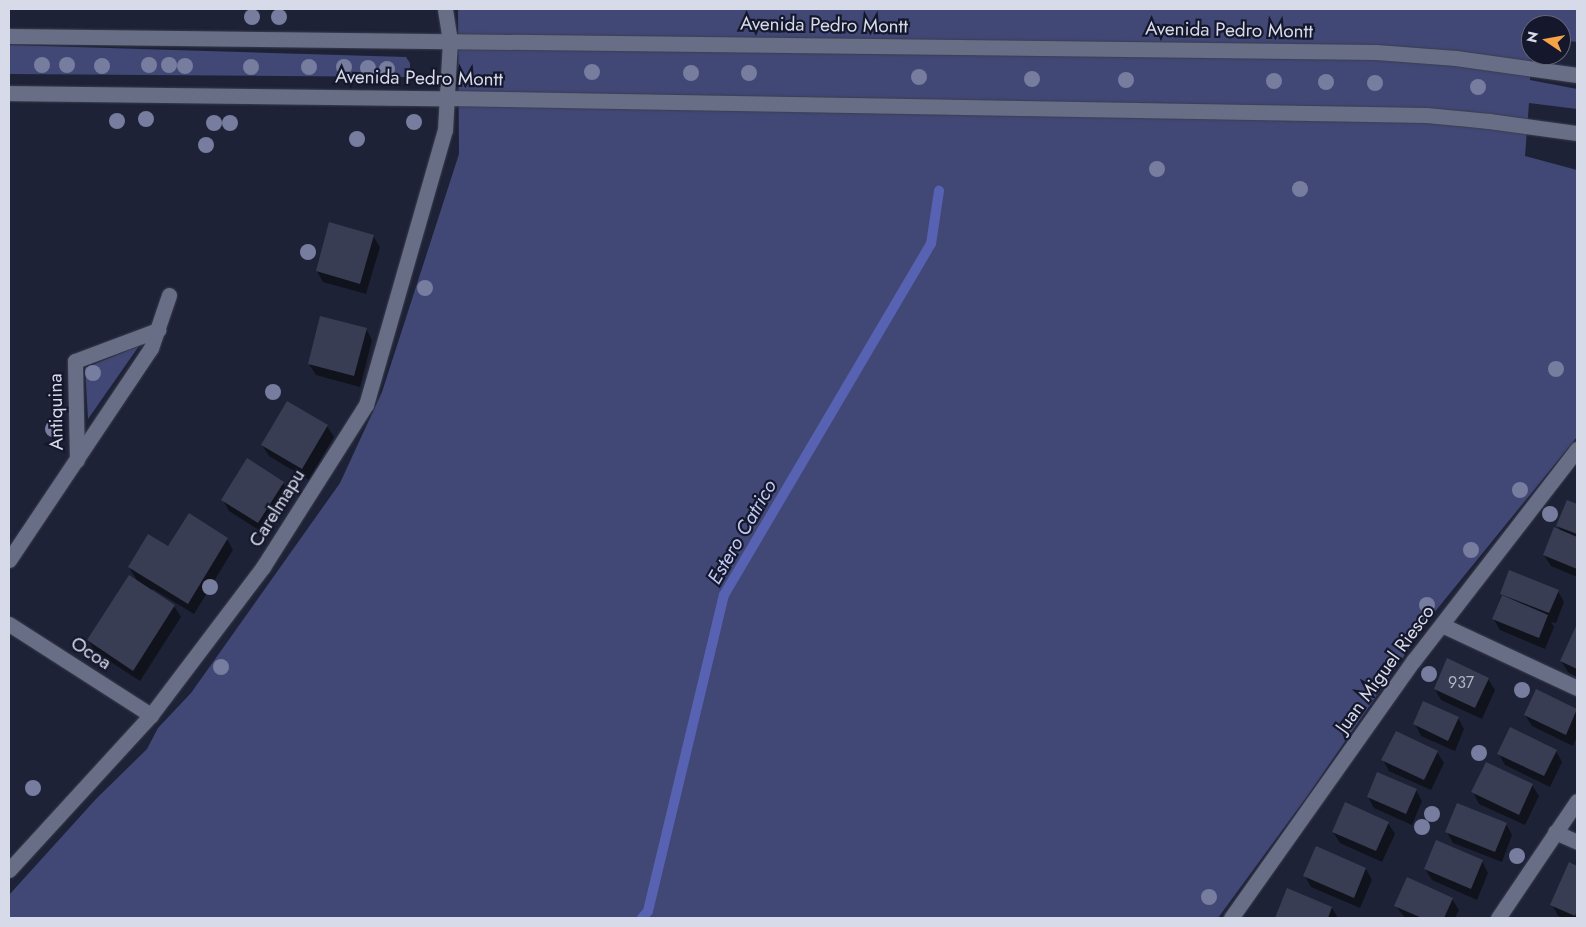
<!DOCTYPE html>
<html>
<head>
<meta charset="utf-8">
<style>
	body { margin:0 }
	#map { position:relative; width:1586px; height:927px; overflow:hidden; background:#1e2236; font-family:Jost,sans-serif }
	div>[style] { position:absolute }
	[style*='--x'] { left:calc(var(--x)*1px); top:calc(var(--y)*1px); width:calc(var(--w)*1px); rotate:calc(var(--a)*1deg) }
	.green>* { inset:0; background:#414876 }
	.shadow>* { inset:0; background:#0007 }
	.stream>* { height:10px; margin:-5px; padding:0 5px; transform-origin:5px; border-radius:5px; background:#5862b2 }
	.building>* { inset:0; background:#393d53 }
	.roads { filter:drop-shadow(0 0 1px #3a3d4e) drop-shadow(0 0 1px #3a3d4e) }
	.street>* { height:15px; margin:-7.5px; padding:0 7.5px; transform-origin:7.5px; border-radius:7.5px; background:#696e87 }
	.secondary>* { height:15px; margin:-7.5px; padding:0 7.5px; transform-origin:7.5px; border-radius:7.5px; background:#696e87 }
	.trees>* { width:16px; height:16px; margin:-8px; border-radius:50%; background:#777d9e }
	span { translate:-50% -50%; white-space:nowrap; text-align:center; line-height:1.15; -webkit-text-stroke:4.5px #15182c; paint-order:stroke }
	.number-label { font-size:16px; color:#b0b3c3 }
	.number-label span { -webkit-text-stroke-width:0 }
	.street-label { font-size:19px; color:#d7dae8 }
	.water-label { font-size:20px; color:#bfc8f4; font-style:italic }
	.frame { position:absolute; inset:0; border:10px solid #d7dae8; pointer-events:none }
	.north { position:absolute; left:1521px; top:15px; width:50px; height:50px; box-sizing:border-box; background:#15182c; border:1px solid #636677; border-radius:50%; rotate:282deg; font-size:14px; font-weight:700; line-height:20px; text-align:center; color:#d7dae8 }
	.north::after { content:''; display:block; margin:auto; width:18px; height:22px; background:#f5a345; clip-path:polygon(50% 0,100% 100%,50% 72%,0 100%) }
</style>
</head>
<body>
<div id="map">
	<div class="green">
		<div style="clip-path:polygon(458px 9px,1577px 9px,1577px 42px,1561px 40px,1561px 25px,1531px 25px,1530px 80px,1577px 89px,1577px 109px,1529px 103px,1525px 156px,1577px 170px,1577px 437px,1433px 614px,1308px 795px,1218px 918px,9px 918px,9px 895px,96px 799px,147px 749px,158px 728px,191px 693px,340px 483px,382px 392px,459px 154px)"></div>
		<div style="clip-path:polygon(11px 45px,406px 57px,410px 63px,410px 71px,405px 77px,9px 74px,9px 46px)"></div>
		<div style="clip-path:polygon(139px 346px,88px 419px,85px 368px)"></div>
	</div>
	<div class="shadow">
		<div style="clip-path:polygon(373px 236px,380px 247px,366px 294px,323px 282px,317px 271px)"></div>
		<div style="clip-path:polygon(366px 329px,372px 340px,360px 387px,316px 375px,309px 364px)"></div>
		<div style="clip-path:polygon(327px 426px,334px 437px,309px 480px,269px 456px,262px 445px)"></div>
		<div style="clip-path:polygon(283px 483px,290px 494px,265px 534px,229px 511px,223px 500px)"></div>
		<div style="clip-path:polygon(1567px 502px,1577px 506px,1577px 577px,1551px 566px,1544px 555px,1561px 532px,1558px 526px)"></div>
		<div style="clip-path:polygon(227px 539px,233px 550px,194px 614px,153px 589px,151px 591px,174px 606px,181px 617px,140px 681px,94px 651px,88px 640px,138px 582px,129px 567px,169px 547px)"></div>
		<div style="clip-path:polygon(1510px 572px,1558px 591px,1564px 602px,1556px 623px,1551px 622px,1554px 627px,1545px 649px,1500px 630px,1493px 618px)"></div>
		<div style="clip-path:polygon(1577px 627px,1577px 677px,1568px 672px,1561px 661px)"></div>
		<div style="clip-path:polygon(1488px 679px,1495px 690px,1482px 719px,1441px 700px,1435px 689px)"></div>
		<div style="clip-path:polygon(1536px 691px,1577px 710px,1577px 736px,1573px 746px,1532px 726px,1525px 715px)"></div>
		<div style="clip-path:polygon(1458px 718px,1464px 729px,1455px 751px,1421px 736px,1415px 724px)"></div>
		<div style="clip-path:polygon(1556px 751px,1562px 762px,1550px 787px,1505px 765px,1499px 754px)"></div>
		<div style="clip-path:polygon(1437px 752px,1444px 763px,1431px 790px,1389px 771px,1383px 760px)"></div>
		<div style="clip-path:polygon(1532px 785px,1539px 796px,1525px 825px,1479px 804px,1473px 792px)"></div>
		<div style="clip-path:polygon(1416px 790px,1422px 801px,1412px 825px,1374px 808px,1368px 797px)"></div>
		<div style="clip-path:polygon(1388px 823px,1395px 834px,1382px 862px,1340px 843px,1333px 832px)"></div>
		<div style="clip-path:polygon(1506px 824px,1512px 835px,1502px 862px,1453px 843px,1447px 832px)"></div>
		<div style="clip-path:polygon(1482px 861px,1488px 873px,1477px 900px,1432px 880px,1425px 869px)"></div>
		<div style="clip-path:polygon(1569px 864px,1577px 868px,1577px 918px,1564px 918px,1558px 916px,1552px 904px)"></div>
		<div style="clip-path:polygon(1366px 869px,1372px 880px,1360px 908px,1311px 887px,1305px 876px)"></div>
		<div style="clip-path:polygon(1288px 890px,1332px 908px,1338px 918px,1276px 918px)"></div>
		<div style="clip-path:polygon(1452px 899px,1459px 910px,1455px 918px,1405px 918px,1396px 906px)"></div>
	</div>
	<div class="stream">
		<div style="--x:642;--y:918;--w:9;--a:-49"></div>
		<div style="--x:648;--y:911;--w:325;--a:-76.5"></div>
		<div style="--x:724;--y:595;--w:407;--a:-59.5"></div>
		<div style="--x:931;--y:244;--w:54;--a:-81.4"></div>
	</div>
	<div class="building">
		<div style="clip-path:polygon(329px 222px,374px 235px,360px 284px,316px 271px)"></div>
		<div style="clip-path:polygon(320px 316px,367px 328px,354px 376px,308px 364px)"></div>
		<div style="clip-path:polygon(287px 401px,328px 425px,302px 469px,261px 445px)"></div>
		<div style="clip-path:polygon(247px 458px,284px 482px,258px 523px,221px 500px)"></div>
		<div style="clip-path:polygon(1567px 500px,1577px 504px,1577px 534px,1556px 526px)"></div>
		<div style="clip-path:polygon(189px 513px,228px 538px,188px 604px,128px 567px,148px 534px,168px 546px)"></div>
		<div style="clip-path:polygon(1554px 527px,1577px 537px,1577px 569px,1543px 555px)"></div>
		<div style="clip-path:polygon(1509px 570px,1559px 590px,1549px 613px,1500px 594px)"></div>
		<div style="clip-path:polygon(129px 575px,175px 605px,133px 671px,87px 640px)"></div>
		<div style="clip-path:polygon(1502px 595px,1548px 615px,1539px 638px,1492px 619px)"></div>
		<div style="clip-path:polygon(1577px 624px,1577px 669px,1560px 661px)"></div>
		<div style="clip-path:polygon(1447px 658px,1489px 678px,1475px 708px,1434px 689px)"></div>
		<div style="clip-path:polygon(1536px 689px,1577px 709px,1566px 735px,1524px 715px)"></div>
		<div style="clip-path:polygon(1423px 701px,1459px 717px,1448px 741px,1413px 724px)"></div>
		<div style="clip-path:polygon(1510px 727px,1557px 750px,1544px 776px,1497px 754px)"></div>
		<div style="clip-path:polygon(1396px 731px,1438px 751px,1424px 780px,1381px 760px)"></div>
		<div style="clip-path:polygon(1486px 762px,1533px 784px,1519px 815px,1471px 792px)"></div>
		<div style="clip-path:polygon(1377px 772px,1417px 789px,1406px 814px,1367px 797px)"></div>
		<div style="clip-path:polygon(1345px 802px,1389px 822px,1376px 851px,1332px 832px)"></div>
		<div style="clip-path:polygon(1457px 803px,1507px 823px,1495px 852px,1445px 832px)"></div>
		<div style="clip-path:polygon(1436px 840px,1483px 860px,1471px 889px,1424px 869px)"></div>
		<div style="clip-path:polygon(1316px 846px,1366px 868px,1354px 898px,1303px 876px)"></div>
		<div style="clip-path:polygon(1569px 862px,1577px 866px,1577px 911px,1575px 916px,1550px 905px)"></div>
		<div style="clip-path:polygon(1407px 877px,1453px 898px,1444px 918px,1422px 918px,1394px 906px)"></div>
		<div style="clip-path:polygon(1287px 888px,1332px 907px,1328px 918px,1275px 918px)"></div>
	</div>
	<div class="roads">
		<div class="street">
			<div style="--x:77;--y:460;--w:99;--a:-91.2"></div>
			<div style="--x:75;--y:361;--w:89;--a:-20.5"></div>
			<div style="--x:9;--y:560;--w:255;--a:-56.2"></div>
			<div style="--x:151;--y:348;--w:56;--a:-71.2"></div>
			<div style="--x:9;--y:624;--w:169;--a:32.7"></div>
			<div style="--x:1442;--y:625;--w:149;--a:25"></div>
			<div style="--x:1555;--y:832;--w:24;--a:24"></div>
			<div style="--x:9;--y:870;--w:210;--a:-47.5"></div>
			<div style="--x:151;--y:715;--w:186;--a:-52.9"></div>
			<div style="--x:263;--y:567;--w:192;--a:-57.6"></div>
			<div style="--x:366;--y:405;--w:286;--a:-74"></div>
			<div style="--x:445;--y:130;--w:89;--a:-86.8"></div>
			<div style="--x:450;--y:41;--w:32;--a:-99"></div>
			<div style="--x:1231;--y:918;--w:316;--a:-54.7"></div>
			<div style="--x:1414;--y:660;--w:267;--a:-52.3"></div>
			<div style="--x:1498;--y:918;--w:141;--a:-56"></div>
		</div>
		<div class="secondary">
			<div style="--x:9;--y:36;--w:1367;--a:0.67"></div>
			<div style="--x:1376;--y:52;--w:80;--a:4.3"></div>
			<div style="--x:1456;--y:58;--w:122;--a:8"></div>
			<div style="--x:9;--y:93;--w:438;--a:0.7"></div>
			<div style="--x:447;--y:98;--w:979;--a:0.99"></div>
			<div style="--x:1426;--y:115;--w:63;--a:5.4"></div>
			<div style="--x:1489;--y:121;--w:89;--a:7.8"></div>
		</div>
	</div>
	<div class="trees">
		<div style="left:252px;top:17px"></div>
		<div style="left:279px;top:17px"></div>
		<div style="left:42px;top:65px"></div>
		<div style="left:67px;top:65px"></div>
		<div style="left:149px;top:65px"></div>
		<div style="left:169px;top:65px"></div>
		<div style="left:102px;top:66px"></div>
		<div style="left:185px;top:66px"></div>
		<div style="left:251px;top:67px"></div>
		<div style="left:309px;top:67px"></div>
		<div style="left:344px;top:67px"></div>
		<div style="left:368px;top:68px"></div>
		<div style="left:387px;top:69px"></div>
		<div style="left:592px;top:72px"></div>
		<div style="left:691px;top:73px"></div>
		<div style="left:749px;top:73px"></div>
		<div style="left:919px;top:77px"></div>
		<div style="left:1032px;top:79px"></div>
		<div style="left:1126px;top:80px"></div>
		<div style="left:1274px;top:81px"></div>
		<div style="left:1326px;top:82px"></div>
		<div style="left:1375px;top:83px"></div>
		<div style="left:1478px;top:87px"></div>
		<div style="left:146px;top:119px"></div>
		<div style="left:117px;top:121px"></div>
		<div style="left:414px;top:122px"></div>
		<div style="left:214px;top:123px"></div>
		<div style="left:230px;top:123px"></div>
		<div style="left:357px;top:139px"></div>
		<div style="left:206px;top:145px"></div>
		<div style="left:1157px;top:169px"></div>
		<div style="left:1300px;top:189px"></div>
		<div style="left:308px;top:252px"></div>
		<div style="left:425px;top:288px"></div>
		<div style="left:1556px;top:369px"></div>
		<div style="left:93px;top:373px"></div>
		<div style="left:273px;top:392px"></div>
		<div style="left:53px;top:429px"></div>
		<div style="left:1520px;top:490px"></div>
		<div style="left:1550px;top:514px"></div>
		<div style="left:1471px;top:550px"></div>
		<div style="left:210px;top:587px"></div>
		<div style="left:1427px;top:605px"></div>
		<div style="left:221px;top:667px"></div>
		<div style="left:1429px;top:674px"></div>
		<div style="left:1522px;top:690px"></div>
		<div style="left:1479px;top:753px"></div>
		<div style="left:33px;top:788px"></div>
		<div style="left:1432px;top:814px"></div>
		<div style="left:1422px;top:827px"></div>
		<div style="left:1517px;top:856px"></div>
		<div style="left:1209px;top:897px"></div>
	</div>
	<div class="number-label">
		<span style="left:1461px;top:683px">937</span>
	</div>
	<div class="street-label">
		<span style="left:824px;top:25px;rotate:1deg">Avenida Pedro Montt</span>
		<span style="left:1229px;top:30px;rotate:1deg">Avenida Pedro Montt</span>
		<span style="left:419px;top:78px;rotate:1deg">Avenida Pedro Montt</span>
		<span style="left:56px;top:412px;rotate:-91deg">Antiquina</span>
		<span style="left:277px;top:508px;rotate:-58deg">Carelmapu</span>
		<span style="left:91px;top:653px;rotate:33deg">Ocoa</span>
		<span style="left:1385px;top:669px;rotate:-54deg">Juan Miguel Riesco</span>
	</div>
	<div class="water-label">
		<span style="left:742px;top:532px;rotate:-60deg">Estero Catrico</span>
	</div>
	<div class="frame"></div>
	<div class="north">N</div>
</div>
</body>
</html>
